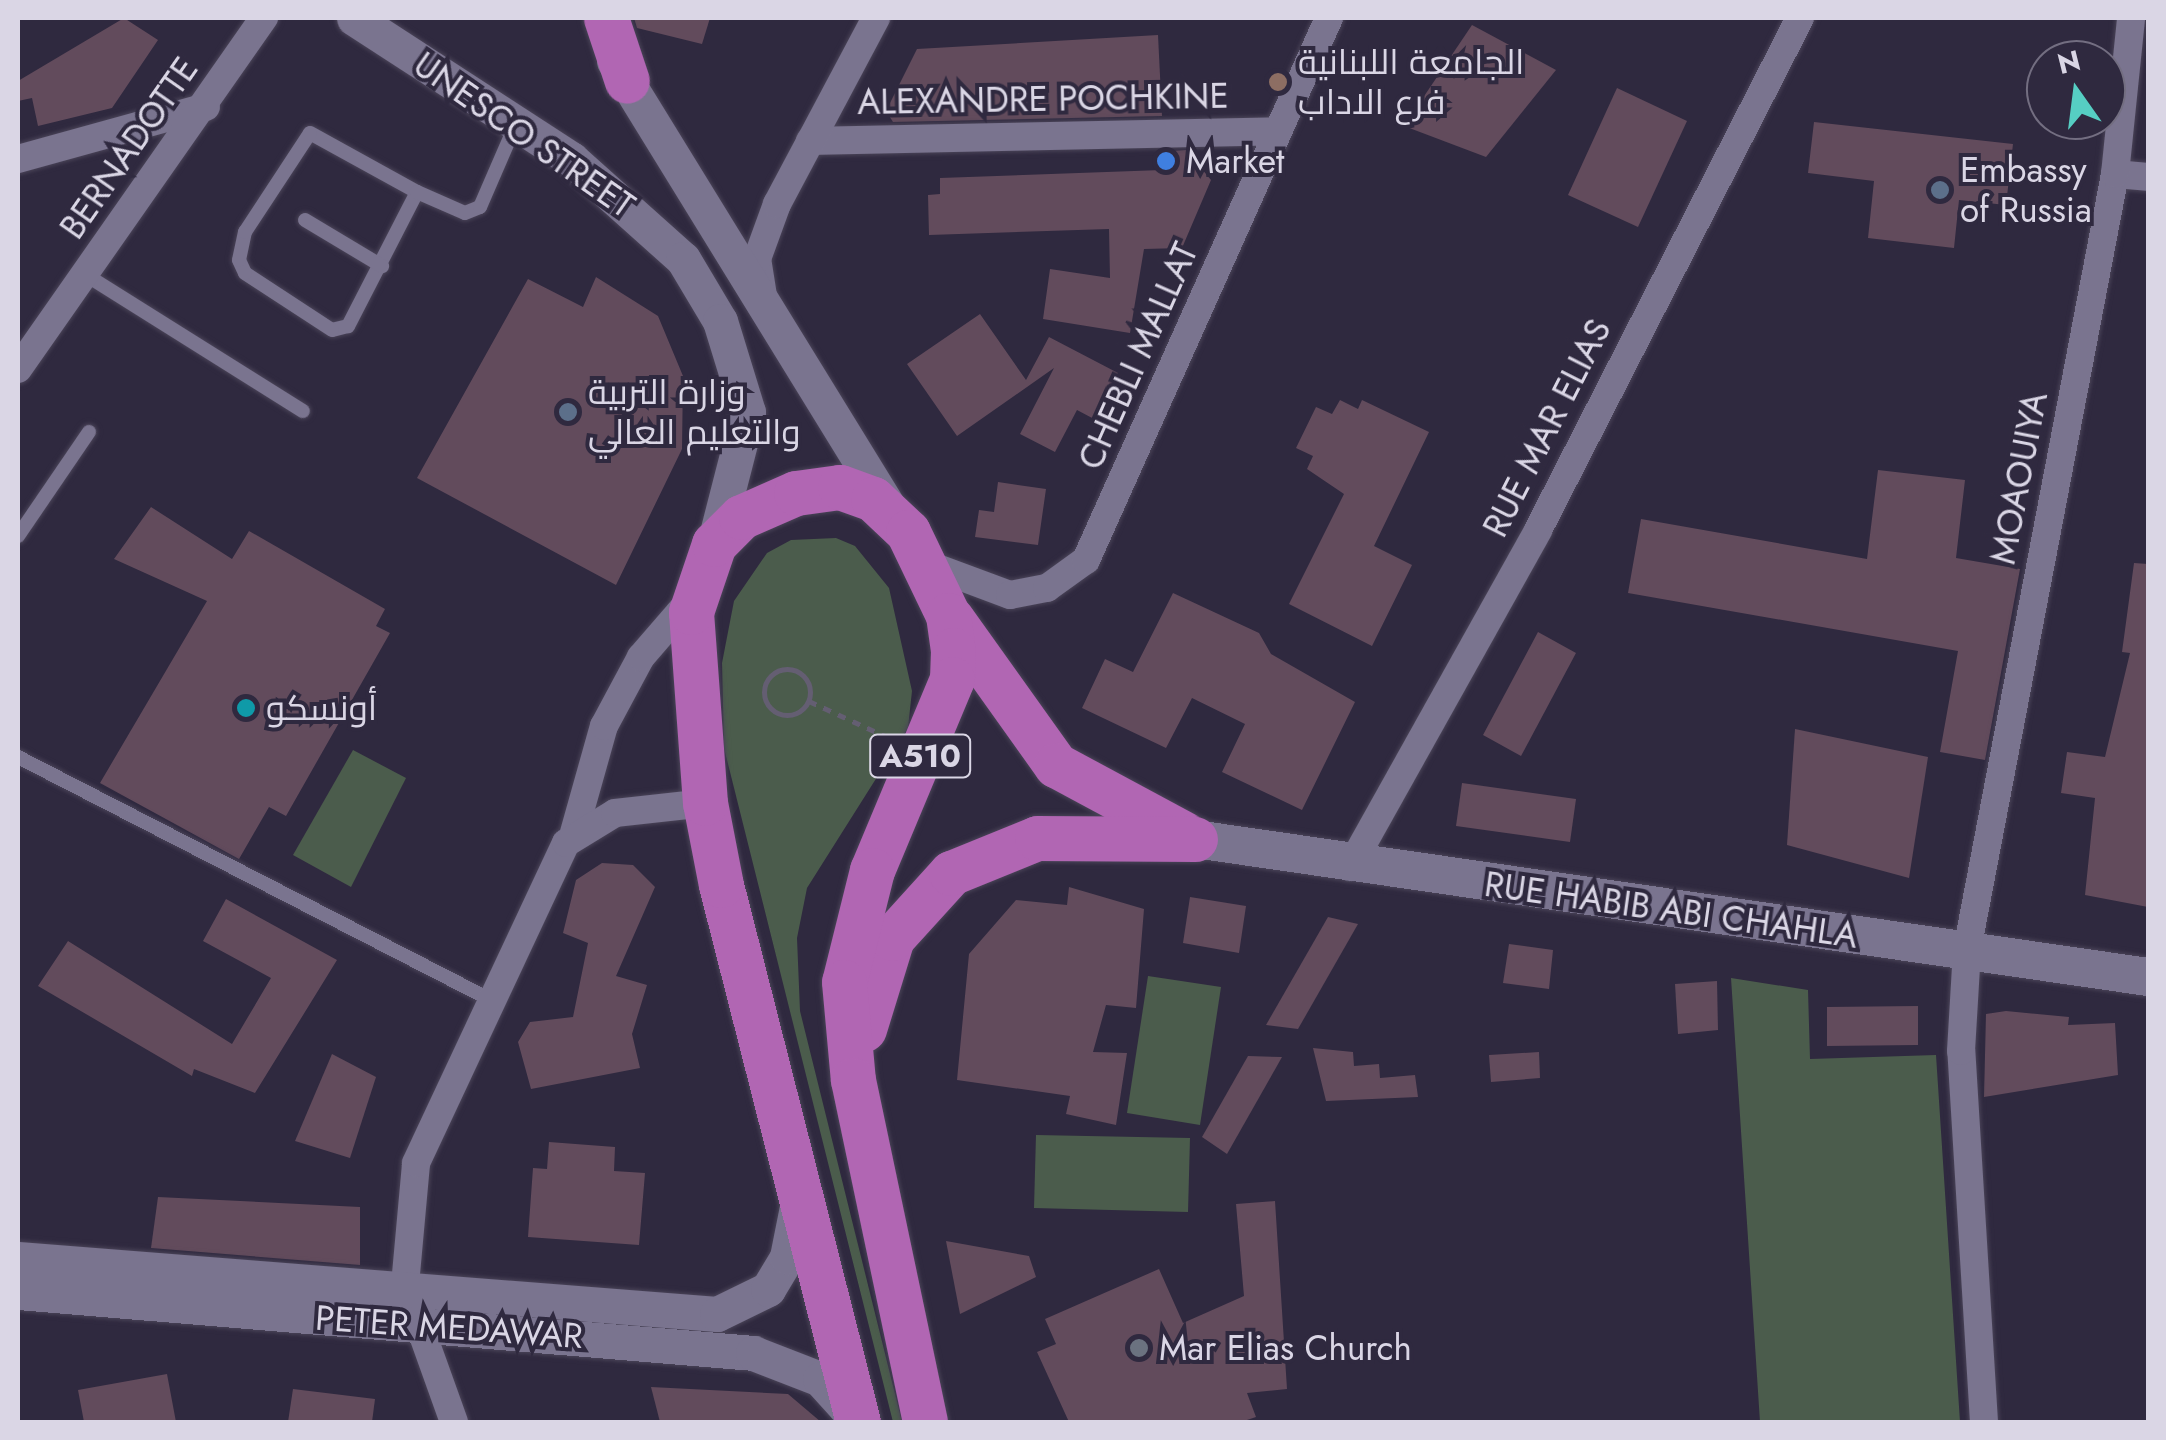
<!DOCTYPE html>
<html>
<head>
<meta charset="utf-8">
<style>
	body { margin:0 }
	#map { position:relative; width:2166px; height:1440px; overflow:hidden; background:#2f293f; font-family:Jost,Cairo,sans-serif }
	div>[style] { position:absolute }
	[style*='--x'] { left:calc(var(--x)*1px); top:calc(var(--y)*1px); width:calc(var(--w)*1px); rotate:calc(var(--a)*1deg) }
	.green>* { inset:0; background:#4b5c4c }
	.building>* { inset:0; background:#624b5c }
	.path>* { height:5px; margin-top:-2.5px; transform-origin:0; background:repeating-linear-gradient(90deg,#645e72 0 8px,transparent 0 16px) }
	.path>.ring { margin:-2.5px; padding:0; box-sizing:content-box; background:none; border:5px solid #645e72; border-radius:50% }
	.roads { filter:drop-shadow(0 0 2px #4a4458) drop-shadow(0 0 2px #4a4458) }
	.service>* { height:14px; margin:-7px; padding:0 7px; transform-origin:7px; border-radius:7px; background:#7a748f }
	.minor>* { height:28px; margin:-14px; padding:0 14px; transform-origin:14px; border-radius:14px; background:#7a748f }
	.tertiary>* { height:35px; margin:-17.5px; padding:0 17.5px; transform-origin:17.5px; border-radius:17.5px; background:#7a748f }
	.secondary>* { height:38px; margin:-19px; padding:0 19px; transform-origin:19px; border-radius:19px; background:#7a748f }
	.trunk>* { height:45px; margin:-22.5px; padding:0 22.5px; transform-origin:22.5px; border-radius:22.5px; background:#b166b3 }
	.dots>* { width:28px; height:28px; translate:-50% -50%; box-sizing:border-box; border:5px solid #2f293f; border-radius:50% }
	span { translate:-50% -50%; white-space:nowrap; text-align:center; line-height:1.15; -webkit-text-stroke:8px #2f293f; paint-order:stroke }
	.shield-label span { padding:2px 8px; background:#2f293f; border:2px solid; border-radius:8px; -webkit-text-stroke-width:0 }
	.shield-label { font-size:32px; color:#dad6e5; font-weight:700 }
	.poi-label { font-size:35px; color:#dad6e5 }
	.left { translate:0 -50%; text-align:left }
	.street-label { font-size:35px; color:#dad6e5 }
	.frame { position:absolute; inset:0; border:20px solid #dad6e5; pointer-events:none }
	.north { position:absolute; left:2026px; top:40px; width:100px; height:100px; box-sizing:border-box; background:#2f293f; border:2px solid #736e81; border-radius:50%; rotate:346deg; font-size:28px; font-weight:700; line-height:40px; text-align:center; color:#dad6e5 }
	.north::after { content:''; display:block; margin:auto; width:35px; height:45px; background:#56cec3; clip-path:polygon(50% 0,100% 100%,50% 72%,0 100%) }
</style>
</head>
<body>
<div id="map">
	<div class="green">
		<div style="clip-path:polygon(836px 538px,855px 546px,889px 588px,912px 691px,908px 728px,807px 888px,797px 938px,800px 1011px,902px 1422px,893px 1422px,724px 748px,722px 663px,734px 601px,767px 553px,791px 540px)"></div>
		<div style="clip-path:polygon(353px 750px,406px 778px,351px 887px,293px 855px)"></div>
		<div style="clip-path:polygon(1148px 976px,1221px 987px,1200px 1125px,1127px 1113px)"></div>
		<div style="clip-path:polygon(1731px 978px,1808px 990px,1810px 1059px,1936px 1055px,1960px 1422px,1760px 1422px)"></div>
		<div style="clip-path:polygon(1036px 1135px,1190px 1138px,1188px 1212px,1034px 1208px)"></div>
	</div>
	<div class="building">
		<div style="clip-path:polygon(124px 18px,158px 40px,112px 108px,38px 126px,32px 98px,18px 101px,18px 81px)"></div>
		<div style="clip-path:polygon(634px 18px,710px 18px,702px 44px,637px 28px)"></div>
		<div style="clip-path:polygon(1472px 25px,1556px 70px,1486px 157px,1404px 126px)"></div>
		<div style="clip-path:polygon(1158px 35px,1162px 116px,893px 122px,886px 111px,917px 49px)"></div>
		<div style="clip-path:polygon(1617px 88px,1687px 121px,1638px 227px,1568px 195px)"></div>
		<div style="clip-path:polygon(1814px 122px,2013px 144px,2006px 205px,1959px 200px,1954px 248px,1868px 238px,1874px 181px,1808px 173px)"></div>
		<div style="clip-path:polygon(1186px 150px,1211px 180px,1182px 248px,1144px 249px,1130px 333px,1043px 319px,1050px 269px,1110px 278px,1109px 229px,929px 235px,928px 195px,940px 194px,940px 178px,1162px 170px,1159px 152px)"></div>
		<div style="clip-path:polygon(596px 277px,658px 316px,683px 376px,682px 449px,616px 585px,417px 478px,528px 279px,583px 307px)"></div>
		<div style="clip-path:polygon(980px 314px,1026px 380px,1049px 337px,1118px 373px,1094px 419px,1077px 410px,1055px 452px,1020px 434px,1054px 368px,957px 436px,907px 364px)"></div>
		<div style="clip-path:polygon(1340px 400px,1358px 409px,1362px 400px,1429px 432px,1374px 546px,1412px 565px,1372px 646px,1289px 604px,1344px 494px,1307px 469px,1313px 456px,1296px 448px,1316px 407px,1332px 414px)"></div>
		<div style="clip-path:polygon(1878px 470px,1965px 480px,1956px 558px,2020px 569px,1985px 760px,1940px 752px,1958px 651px,1628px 593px,1641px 519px,1867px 559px)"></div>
		<div style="clip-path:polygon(998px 482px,1046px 489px,1038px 545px,975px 537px,979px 510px,994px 512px)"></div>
		<div style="clip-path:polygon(151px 507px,232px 559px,249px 531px,385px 609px,376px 626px,390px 633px,286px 816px,269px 807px,239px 859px,100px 783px,207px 601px,114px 559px)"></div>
		<div style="clip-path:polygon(2134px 563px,2148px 564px,2148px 907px,2085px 895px,2095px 798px,2061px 793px,2067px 752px,2105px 757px,2130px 653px,2122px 652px)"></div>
		<div style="clip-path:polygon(1173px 593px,1259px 633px,1271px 654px,1355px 702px,1302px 810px,1222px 772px,1245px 724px,1192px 698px,1166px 748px,1082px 708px,1105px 659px,1133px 672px)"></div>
		<div style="clip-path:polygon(1538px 632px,1576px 653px,1521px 756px,1483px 735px)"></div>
		<div style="clip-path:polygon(1795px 729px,1928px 757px,1909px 878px,1787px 845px)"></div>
		<div style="clip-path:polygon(1462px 783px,1576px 799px,1570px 842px,1456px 826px)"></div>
		<div style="clip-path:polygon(602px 863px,633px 865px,655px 887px,616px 976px,647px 985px,632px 1034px,640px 1068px,531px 1089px,518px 1042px,530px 1022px,573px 1017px,588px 943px,563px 933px,576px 880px)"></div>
		<div style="clip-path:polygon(1069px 887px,1144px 909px,1136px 1008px,1106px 1005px,1093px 1052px,1127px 1053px,1116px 1125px,1066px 1114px,1070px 1096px,957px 1080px,969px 954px,1016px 900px,1067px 905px)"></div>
		<div style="clip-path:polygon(1190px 897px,1246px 906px,1239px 953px,1183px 943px)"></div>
		<div style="clip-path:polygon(226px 899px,337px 960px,255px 1093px,194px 1069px,192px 1076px,38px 986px,68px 941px,232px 1044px,271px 978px,203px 941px)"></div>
		<div style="clip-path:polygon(1328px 917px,1358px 924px,1298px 1029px,1266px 1025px)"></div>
		<div style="clip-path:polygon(1509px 944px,1553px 950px,1549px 989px,1503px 983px)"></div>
		<div style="clip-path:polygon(1717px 981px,1718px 1030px,1678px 1034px,1675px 984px)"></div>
		<div style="clip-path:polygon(1918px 1006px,1918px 1045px,1827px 1046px,1827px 1007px)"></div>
		<div style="clip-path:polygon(2006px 1011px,2069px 1017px,2068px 1025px,2115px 1023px,2118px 1075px,1984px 1097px,1986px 1014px)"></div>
		<div style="clip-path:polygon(1313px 1048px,1353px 1052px,1354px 1066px,1379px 1064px,1380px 1078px,1415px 1075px,1418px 1097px,1326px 1101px)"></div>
		<div style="clip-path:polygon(1539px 1052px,1540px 1078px,1491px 1082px,1489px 1055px)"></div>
		<div style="clip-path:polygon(332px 1054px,376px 1077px,350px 1158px,295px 1141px)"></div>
		<div style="clip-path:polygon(1248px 1056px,1282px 1057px,1227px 1154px,1202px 1137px)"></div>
		<div style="clip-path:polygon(549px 1142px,615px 1147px,614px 1171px,645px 1173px,639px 1245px,528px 1237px,533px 1168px,547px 1169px)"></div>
		<div style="clip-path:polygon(158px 1197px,360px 1207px,360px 1265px,151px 1248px)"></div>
		<div style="clip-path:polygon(1275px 1201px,1287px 1389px,1247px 1393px,1256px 1417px,1241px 1422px,1069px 1422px,1037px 1352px,1056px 1344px,1045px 1319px,1159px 1269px,1183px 1323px,1244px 1296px,1236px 1204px)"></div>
		<div style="clip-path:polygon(946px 1241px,1029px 1256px,1036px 1277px,960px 1314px)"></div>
		<div style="clip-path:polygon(167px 1374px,176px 1422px,84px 1422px,78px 1390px)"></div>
		<div style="clip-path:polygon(651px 1387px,788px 1394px,821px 1422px,660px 1422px)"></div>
		<div style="clip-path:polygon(293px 1389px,375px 1399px,372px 1422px,288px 1422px)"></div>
	</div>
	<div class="path">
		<div class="ring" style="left:764px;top:669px;width:41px;height:41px"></div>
		<div style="--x:809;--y:701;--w:86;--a:24.8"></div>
	</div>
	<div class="roads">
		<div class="service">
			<div style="--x:310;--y:133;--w:122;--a:28.9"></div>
			<div style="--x:417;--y:192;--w:151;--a:117.2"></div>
			<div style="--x:348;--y:326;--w:16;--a:166"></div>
			<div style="--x:332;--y:330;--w:104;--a:-146.8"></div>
			<div style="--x:245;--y:273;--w:14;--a:-115"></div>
			<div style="--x:239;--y:260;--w:29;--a:-78"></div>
			<div style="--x:245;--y:232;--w:118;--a:-56.7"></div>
			<div style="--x:417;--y:192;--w:52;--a:23.6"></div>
			<div style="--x:465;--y:213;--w:16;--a:-22"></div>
			<div style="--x:480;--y:207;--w:88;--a:-66.6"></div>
			<div style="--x:305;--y:220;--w:90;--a:30.9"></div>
			<div style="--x:86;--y:275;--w:256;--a:32.1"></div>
			<div style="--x:18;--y:536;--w:126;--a:-55.7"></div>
			<div style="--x:18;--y:757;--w:532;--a:27.19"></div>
		</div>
		<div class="minor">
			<div style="--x:810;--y:141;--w:468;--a:-1.2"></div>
			<div style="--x:18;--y:159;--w:195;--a:-15.5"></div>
			<div style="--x:2115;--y:174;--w:33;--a:5"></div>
			<div style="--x:763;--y:296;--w:37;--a:-99"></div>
			<div style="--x:757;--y:259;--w:59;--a:-70"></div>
			<div style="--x:777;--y:204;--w:211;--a:-62"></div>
			<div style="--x:18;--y:369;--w:429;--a:-55"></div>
			<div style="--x:924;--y:563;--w:92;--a:20.4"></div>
			<div style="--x:1010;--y:595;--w:38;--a:-11"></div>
			<div style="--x:1047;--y:588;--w:48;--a:-35.7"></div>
			<div style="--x:1086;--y:560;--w:594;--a:-65.85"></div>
			<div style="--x:573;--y:836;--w:114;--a:-74.3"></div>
			<div style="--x:604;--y:726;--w:78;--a:-61.8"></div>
			<div style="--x:641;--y:657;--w:79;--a:-49.1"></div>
			<div style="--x:1350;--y:867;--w:386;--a:-60.8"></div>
			<div style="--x:1538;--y:530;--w:575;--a:-62.9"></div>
			<div style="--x:454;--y:1422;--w:145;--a:-109.7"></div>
			<div style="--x:405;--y:1285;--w:122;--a:-84.8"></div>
			<div style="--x:416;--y:1163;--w:353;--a:-64.9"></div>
			<div style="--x:566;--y:843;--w:57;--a:-31.5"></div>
			<div style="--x:615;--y:813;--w:91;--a:-6.3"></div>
			<div style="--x:1984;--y:1422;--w:372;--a:-93.5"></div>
			<div style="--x:1961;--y:1051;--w:101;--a:-86.6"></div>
			<div style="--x:1967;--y:950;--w:790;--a:-79.2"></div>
			<div style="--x:2115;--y:174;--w:157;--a:-84.1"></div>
		</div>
		<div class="tertiary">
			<div style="--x:354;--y:18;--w:259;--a:33"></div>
			<div style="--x:571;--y:159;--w:150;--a:41.8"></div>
			<div style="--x:683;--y:259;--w:72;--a:59.2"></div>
			<div style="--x:720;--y:321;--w:95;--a:72.9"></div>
			<div style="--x:748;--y:412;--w:136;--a:104.4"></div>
			<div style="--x:614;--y:61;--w:528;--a:58.39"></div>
			<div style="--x:18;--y:1259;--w:701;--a:4.5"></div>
			<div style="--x:717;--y:1314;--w:57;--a:-26.1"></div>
			<div style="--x:768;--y:1289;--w:37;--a:-59"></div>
			<div style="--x:787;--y:1257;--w:61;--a:-78.7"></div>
			<div style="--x:18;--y:1292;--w:738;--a:4.74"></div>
			<div style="--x:753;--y:1353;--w:72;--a:21.2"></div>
			<div style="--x:820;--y:1379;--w:55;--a:47.9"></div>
		</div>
		<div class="secondary">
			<div style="--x:1195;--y:839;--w:963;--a:8.24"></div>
		</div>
		<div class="trunk">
			<div style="--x:606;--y:18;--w:66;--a:71.6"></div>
			<div style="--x:951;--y:618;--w:181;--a:54.5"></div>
			<div style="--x:1056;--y:765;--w:145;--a:28.3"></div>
			<div style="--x:864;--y:1029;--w:95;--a:-72.9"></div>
			<div style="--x:892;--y:938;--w:88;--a:-47.8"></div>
			<div style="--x:951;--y:873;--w:93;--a:-22.1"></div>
			<div style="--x:1037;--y:838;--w:158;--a:0.4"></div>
			<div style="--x:858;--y:1422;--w:554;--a:-104.31"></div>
			<div style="--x:721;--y:885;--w:84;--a:-101"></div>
			<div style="--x:705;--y:803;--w:192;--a:-94.2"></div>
			<div style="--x:691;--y:612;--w:72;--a:-71.3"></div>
			<div style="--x:714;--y:544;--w:38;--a:-45"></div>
			<div style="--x:741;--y:517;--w:60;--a:-23.6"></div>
			<div style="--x:796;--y:493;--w:44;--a:-7.8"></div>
			<div style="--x:840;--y:487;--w:35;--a:20"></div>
			<div style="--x:873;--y:499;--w:48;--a:43.3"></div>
			<div style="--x:908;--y:532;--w:92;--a:64.3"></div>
			<div style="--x:948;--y:615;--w:35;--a:82"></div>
			<div style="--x:953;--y:650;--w:29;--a:92"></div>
			<div style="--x:952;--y:679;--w:207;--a:112.7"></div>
			<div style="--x:872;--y:870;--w:115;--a:104"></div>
			<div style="--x:844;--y:982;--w:98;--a:84.8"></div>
			<div style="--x:853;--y:1080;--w:349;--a:78.1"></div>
		</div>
	</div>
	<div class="dots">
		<div style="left:1278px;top:82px;background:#8d6e63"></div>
		<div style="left:1166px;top:161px;background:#3f7fe0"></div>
		<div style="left:1940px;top:190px;background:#5c6f8a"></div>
		<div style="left:568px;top:412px;background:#5c6f8a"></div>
		<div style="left:246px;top:708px;background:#0f9aa8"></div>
		<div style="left:1139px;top:1348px;background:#6b7280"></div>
	</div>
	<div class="shield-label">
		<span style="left:920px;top:756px">A510</span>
	</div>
	<div class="poi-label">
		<span class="left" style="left:1298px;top:82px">الجامعة اللبنانية<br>فرع الاداب</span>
		<span class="left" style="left:1186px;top:161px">Market</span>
		<span class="left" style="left:1960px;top:190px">Embassy<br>of Russia</span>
		<span class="left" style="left:588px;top:412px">وزارة التربية<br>والتعليم العالي</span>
		<span class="left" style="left:266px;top:708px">أونسكو</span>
		<span class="left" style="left:1159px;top:1348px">Mar Elias Church</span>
	</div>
	<div class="street-label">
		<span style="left:1043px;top:99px;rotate:-1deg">ALEXANDRE POCHKINE</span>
		<span style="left:524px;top:135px;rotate:35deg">UNESCO STREET</span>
		<span style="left:129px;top:148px;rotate:-55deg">BERNADOTTE</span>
		<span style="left:1138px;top:356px;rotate:-66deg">CHEBLI MALLAT</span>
		<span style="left:1547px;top:428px;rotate:-63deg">RUE MAR ELIAS</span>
		<span style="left:2019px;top:478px;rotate:-79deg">MOAOUIYA</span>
		<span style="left:1671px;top:910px;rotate:8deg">RUE HABIB ABI CHAHLA</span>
		<span style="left:449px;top:1327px;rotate:4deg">PETER MEDAWAR</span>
	</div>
	<div class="frame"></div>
	<div class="north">N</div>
</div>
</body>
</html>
